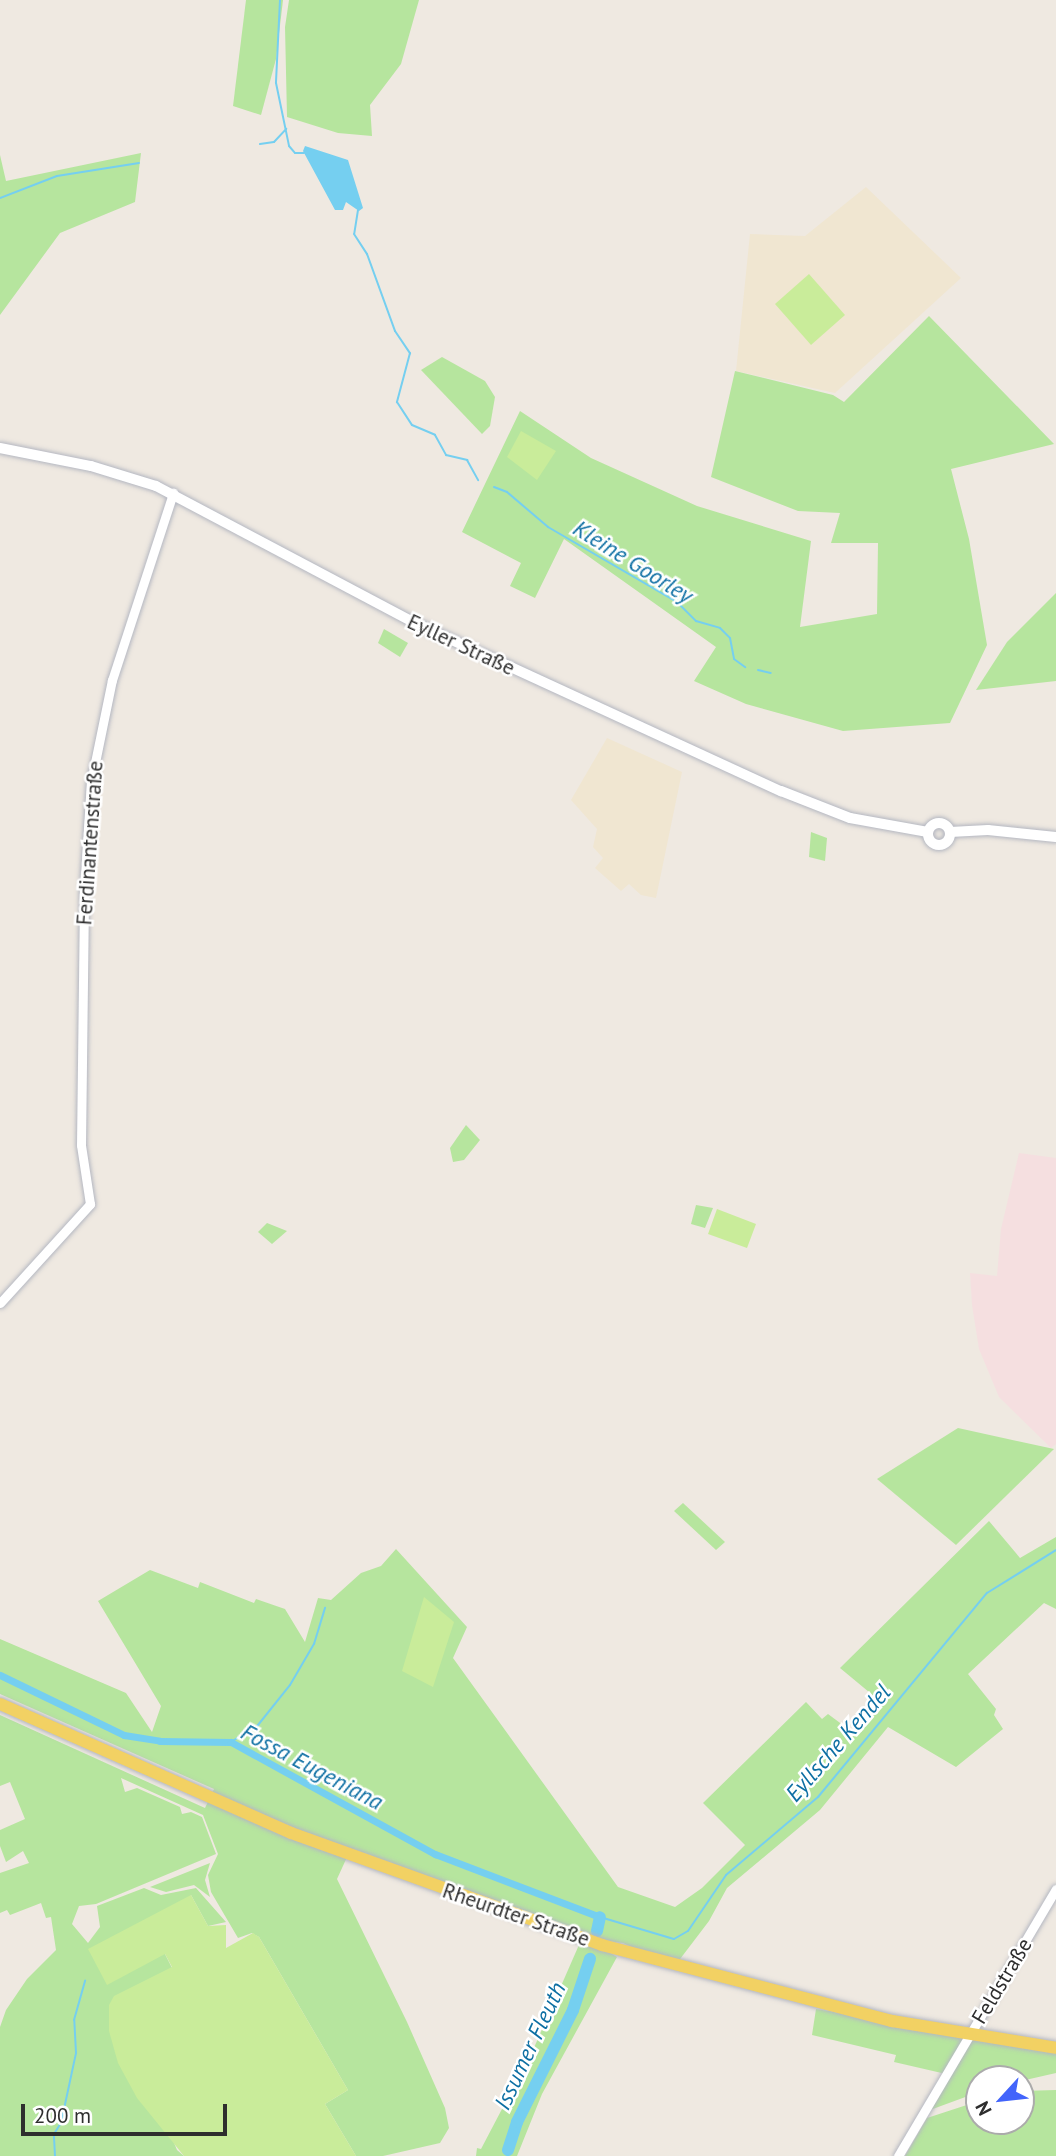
<!DOCTYPE html>
<html>
<head>
<meta charset="utf-8">
<style>
	body { margin:0 }
	#map { position:relative; width:1056px; height:2156px; overflow:hidden; background:#efe9e1; font-family:"PT Sans",sans-serif }
	div>[style] { position:absolute }
	[style*='--x'] { left:calc(var(--x)*1px); top:calc(var(--y)*1px); width:calc(var(--w)*1px); rotate:calc(var(--a)*1deg) }
	.education>* { inset:0; background:#f0e6d1 }
	.medical>* { inset:0; background:#f5dfe0 }
	.green>* { inset:0; background:#b6e59e }
	.pitch>* { inset:0; background:#c9ec9a }
	.water>* { inset:0; background:#75cff0 }
	.stream>* { height:2px; margin:-1px; padding:0 1px; transform-origin:1px; border-radius:1px; background:#75cff0 }
	.canal>* { height:7px; margin:-3.5px; padding:0 3.5px; transform-origin:3.5px; border-radius:3.5px; background:#75cff0 }
	.river>* { height:12px; margin:-6px; padding:0 6px; transform-origin:6px; border-radius:6px; background:#75cff0 }
	.roads { filter:drop-shadow(0 0 2px #b4b7c1) drop-shadow(0 0 2px #b4b7c1) }
	.tertiary>* { height:9px; margin:-4.5px; padding:0 4.5px; transform-origin:4.5px; border-radius:4.5px; background:#fff }
	.secondary>* { height:10px; margin:-5px; padding:0 5px; transform-origin:5px; border-radius:5px; background:#fff }
	.secondary>.ring { margin:-5px; padding:0; box-sizing:content-box; background:none; border:10px solid #fff; border-radius:50% }
	.primary>* { height:12px; margin:-6px; padding:0 6px; transform-origin:6px; border-radius:6px; background:#f2d163 }
	span { translate:-50% -50%; white-space:nowrap; text-align:center; line-height:1.15; -webkit-text-stroke:5px #fff; paint-order:stroke }
	.street-label { font-size:21px; color:#2e2e2e }
	.water-label { font-size:23px; color:#0d6fa3; font-style:italic }
	.north { position:absolute; left:965px; top:2065px; width:70px; height:70px; box-sizing:border-box; background:#fff; border:2px solid #ababab; border-radius:50%; rotate:243deg; font-size:19px; font-weight:700; line-height:28px; text-align:center; color:#2e2e2e }
	.north::after { content:''; display:block; margin:auto; width:24px; height:32px; background:#4264fb; clip-path:polygon(50% 0,100% 100%,50% 72%,0 100%) }
	.scale { position:absolute; left:21px; top:2104px; width:206px; height:32px; box-sizing:border-box; border:4px solid #2e2e2e; border-top:0; padding-left:9px; font-size:21px; line-height:24px; white-space:nowrap; color:#2e2e2e; -webkit-text-stroke:5px #fff; paint-order:stroke }
</style>
</head>
<body>
<div id="map">
	<div class="education">
		<div style="clip-path:polygon(866px 187px,961px 278px,835px 393px,736px 371px,750px 234px,805px 236px)"></div>
		<div style="clip-path:polygon(607px 738px,682px 772px,656px 898px,641px 895px,629px 884px,621px 891px,595px 868px,603px 858px,593px 847px,597px 829px,571px 800px)"></div>
	</div>
	<div class="medical">
		<div style="clip-path:polygon(1019px 1153px,1056px 1158px,1056px 1444px,1051px 1448px,999px 1397px,979px 1349px,972px 1305px,970px 1273px,997px 1276px,1001px 1229px)"></div>
	</div>
	<div class="green">
		<div style="clip-path:polygon(246px 0,283px 0,276px 59px,261px 115px,233px 106px)"></div>
		<div style="clip-path:polygon(289px 0,419px 0,401px 64px,370px 105px,372px 136px,338px 133px,287px 117px,285px 27px)"></div>
		<div style="clip-path:polygon(141px 153px,135px 202px,60px 233px,0 315px,0 155px,6px 181px)"></div>
		<div style="clip-path:polygon(929px 316px,1054px 444px,951px 469px,969px 539px,987px 645px,950px 723px,843px 731px,746px 704px,694px 681px,716px 647px,564px 539px,535px 598px,510px 586px,521px 563px,462px 532px,520px 411px,591px 458px,697px 506px,811px 541px,800px 627px,877px 614px,878px 543px,831px 543px,840px 513px,798px 511px,711px 477px,735px 371px,833px 395px,844px 402px)"></div>
		<div style="clip-path:polygon(442px 357px,485px 381px,495px 397px,490px 426px,482px 434px,421px 370px)"></div>
		<div style="clip-path:polygon(1056px 593px,1056px 681px,976px 690px,1007px 642px)"></div>
		<div style="clip-path:polygon(384px 629px,408px 643px,400px 657px,378px 643px)"></div>
		<div style="clip-path:polygon(811px 832px,827px 838px,825px 861px,809px 857px)"></div>
		<div style="clip-path:polygon(466px 1125px,480px 1140px,464px 1160px,453px 1162px,450px 1148px)"></div>
		<div style="clip-path:polygon(696px 1205px,713px 1208px,705px 1228px,691px 1224px)"></div>
		<div style="clip-path:polygon(267px 1223px,287px 1231px,272px 1244px,258px 1232px)"></div>
		<div style="clip-path:polygon(958px 1428px,1054px 1449px,956px 1545px,877px 1479px)"></div>
		<div style="clip-path:polygon(683px 1503px,725px 1542px,716px 1550px,674px 1511px)"></div>
		<div style="clip-path:polygon(989px 1521px,1020px 1558px,1056px 1537px,1056px 1609px,1044px 1603px,968px 1674px,996px 1709px,994px 1715px,1003px 1729px,956px 1767px,888px 1727px,820px 1810px,727px 1888px,709px 1921px,674px 1967px,623px 1943px,585px 1938px,617px 1957px,542px 2094px,517px 2156px,476px 2156px,477px 2148px,481px 2149px,533px 2050px,582px 1938px,348px 1855px,337px 1879px,407px 2022px,445px 2108px,449px 2128px,440px 2143px,383px 2156px,356px 2156px,325px 2104px,348px 2090px,259px 1937px,252px 1933px,238px 1938px,211px 1892px,208px 1875px,218px 1854px,203px 1815px,121px 1778px,125px 1792px,137px 1788px,180px 1807px,182px 1814px,191px 1812px,202px 1817px,216px 1854px,96px 1904px,79px 1906px,72px 1924px,88px 1943px,100px 1927px,97px 1906px,144px 1888px,161px 1895px,196px 1888px,226px 1922px,208px 1926px,191px 1895px,165px 1954px,172px 1968px,114px 1997px,177px 2150px,184px 2156px,0 2156px,0 2027px,6px 2010px,27px 1979px,56px 1950px,51px 1917px,46px 1918px,41px 1903px,10px 1915px,7px 1910px,0 1913px,0 1873px,29px 1863px,23px 1851px,6px 1862px,0 1846px,0 1830px,25px 1819px,10px 1782px,0 1786px,0 1715px,205px 1808px,214px 1789px,0 1694px,0 1639px,126px 1693px,152px 1732px,161px 1706px,98px 1601px,150px 1570px,198px 1588px,200px 1582px,254px 1603px,256px 1599px,285px 1609px,305px 1642px,318px 1598px,331px 1600px,361px 1573px,381px 1566px,396px 1549px,467px 1627px,453px 1658px,618px 1887px,675px 1907px,702px 1888px,745px 1845px,703px 1803px,806px 1702px,822px 1719px,828px 1714px,855px 1734px,881px 1702px,840px 1668px)"></div>
		<div style="clip-path:polygon(210px 1863px,205px 1880px,210px 1897px,194px 1885px,166px 1892px,150px 1887px)"></div>
		<div style="clip-path:polygon(816px 2009px,1056px 2047px,1056px 2073px,1021px 2081px,979px 2079px,979px 2092px,930px 2110px,946px 2074px,894px 2062px,896px 2055px,812px 2035px)"></div>
		<div style="clip-path:polygon(1056px 2090px,1056px 2156px,905px 2156px,927px 2118px,979px 2101px,979px 2121px,1021px 2121px,1021px 2091px)"></div>
	</div>
	<div class="pitch">
		<div style="clip-path:polygon(809px 274px,845px 315px,811px 345px,775px 304px)"></div>
		<div style="clip-path:polygon(521px 431px,556px 451px,537px 480px,507px 457px)"></div>
		<div style="clip-path:polygon(717px 1209px,756px 1224px,747px 1248px,708px 1234px)"></div>
		<div style="clip-path:polygon(424px 1597px,454px 1622px,433px 1687px,402px 1671px)"></div>
		<div style="clip-path:polygon(191px 1895px,208px 1926px,226px 1925px,226px 1948px,253px 1933px,259px 1937px,348px 2090px,325px 2104px,356px 2156px,184px 2156px,137px 2098px,118px 2063px,109px 2031px,109px 2005px,114px 1996px,172px 1967px,165px 1954px,107px 1985px,88px 1949px)"></div>
	</div>
	<div class="water">
		<div style="clip-path:polygon(305px 146px,348px 160px,363px 208px,359px 211px,346px 202px,343px 210px,335px 210px,303px 151px)"></div>
	</div>
	<div class="stream">
		<div style="--x:280;--y:0;--w:83;--a:92.8"></div>
		<div style="--x:276;--y:83;--w:64;--a:78.3"></div>
		<div style="--x:289;--y:146;--w:9;--a:49"></div>
		<div style="--x:295;--y:153;--w:9;--a:0"></div>
		<div style="--x:260;--y:144;--w:14;--a:-8"></div>
		<div style="--x:274;--y:142;--w:18;--a:-47"></div>
		<div style="--x:0;--y:198;--w:61;--a:-21.1"></div>
		<div style="--x:57;--y:176;--w:83;--a:-9"></div>
		<div style="--x:358;--y:210;--w:24;--a:99"></div>
		<div style="--x:354;--y:234;--w:24;--a:57"></div>
		<div style="--x:367;--y:254;--w:82;--a:70"></div>
		<div style="--x:395;--y:331;--w:27;--a:56"></div>
		<div style="--x:410;--y:353;--w:51;--a:104.9"></div>
		<div style="--x:397;--y:402;--w:27;--a:57"></div>
		<div style="--x:412;--y:425;--w:25;--a:23"></div>
		<div style="--x:435;--y:435;--w:23;--a:61"></div>
		<div style="--x:446;--y:455;--w:22;--a:13"></div>
		<div style="--x:467;--y:460;--w:23;--a:61"></div>
		<div style="--x:494;--y:487;--w:14;--a:21"></div>
		<div style="--x:507;--y:492;--w:54;--a:40.5"></div>
		<div style="--x:548;--y:527;--w:149;--a:30.2"></div>
		<div style="--x:677;--y:602;--w:27;--a:45"></div>
		<div style="--x:696;--y:621;--w:25;--a:16"></div>
		<div style="--x:720;--y:628;--w:14;--a:45"></div>
		<div style="--x:730;--y:638;--w:21;--a:79"></div>
		<div style="--x:734;--y:659;--w:14;--a:36"></div>
		<div style="--x:758;--y:670;--w:13;--a:13"></div>
		<div style="--x:231;--y:1742;--w:32;--a:-32"></div>
		<div style="--x:258;--y:1725;--w:51;--a:-51.3"></div>
		<div style="--x:290;--y:1685;--w:48;--a:-59.7"></div>
		<div style="--x:314;--y:1644;--w:38;--a:-73"></div>
		<div style="--x:600;--y:1917;--w:77;--a:16.6"></div>
		<div style="--x:674;--y:1939;--w:16;--a:-30"></div>
		<div style="--x:688;--y:1931;--w:68;--a:-55.8"></div>
		<div style="--x:726;--y:1875;--w:121;--a:-40.3"></div>
		<div style="--x:818;--y:1797;--w:265;--a:-50.4"></div>
		<div style="--x:987;--y:1593;--w:81;--a:-31.9"></div>
		<div style="--x:55;--y:2156;--w:22;--a:-93"></div>
		<div style="--x:54;--y:2134;--w:13;--a:-58"></div>
		<div style="--x:61;--y:2123;--w:72;--a:-77.9"></div>
		<div style="--x:76;--y:2053;--w:33;--a:-93"></div>
		<div style="--x:74;--y:2020;--w:41;--a:-74.2"></div>
	</div>
	<div class="canal">
		<div style="--x:0;--y:1675;--w:138;--a:25.8"></div>
		<div style="--x:124;--y:1735;--w:36;--a:9"></div>
		<div style="--x:160;--y:1741;--w:71;--a:0.8"></div>
		<div style="--x:231;--y:1742;--w:233;--a:28.8"></div>
		<div style="--x:435;--y:1854;--w:177;--a:20.9"></div>
	</div>
	<div class="river">
		<div style="--x:597;--y:1931;--w:14;--a:-78"></div>
		<div style="--x:508;--y:2150;--w:29;--a:-72"></div>
		<div style="--x:517;--y:2122;--w:125;--a:-63.4"></div>
		<div style="--x:573;--y:2010;--w:54;--a:-71.6"></div>
	</div>
	<div class="roads">
		<div class="tertiary">
			<div style="--x:0;--y:1303;--w:134;--a:-47.7"></div>
			<div style="--x:90;--y:1204;--w:60;--a:-98.7"></div>
			<div style="--x:81;--y:1145;--w:253;--a:-89.3"></div>
			<div style="--x:84;--y:892;--w:110;--a:-86.4"></div>
			<div style="--x:91;--y:782;--w:104;--a:-78.4"></div>
			<div style="--x:112;--y:680;--w:197;--a:-71.9"></div>
			<div style="--x:898;--y:2156;--w:310;--a:-59.4"></div>
		</div>
		<div class="secondary">
			<div style="--x:0;--y:448;--w:93;--a:11.2"></div>
			<div style="--x:91;--y:466;--w:68;--a:17.1"></div>
			<div style="--x:156;--y:486;--w:293;--a:27.9"></div>
			<div style="--x:415;--y:623;--w:403;--a:24.7"></div>
			<div style="--x:781;--y:791;--w:74;--a:21.4"></div>
			<div style="--x:850;--y:818;--w:79;--a:10.2"></div>
			<div class="ring" style="left:928px;top:823px;width:12px;height:12px"></div>
			<div style="--x:950;--y:832;--w:38;--a:-3"></div>
			<div style="--x:988;--y:830;--w:68;--a:5.9"></div>
		</div>
		<div class="primary">
			<div style="--x:0;--y:1704;--w:318;--a:23.9"></div>
			<div style="--x:291;--y:1833;--w:331;--a:19.8"></div>
			<div style="--x:602;--y:1945;--w:300;--a:14.7"></div>
			<div style="--x:892;--y:2021;--w:166;--a:9.3"></div>
		</div>
	</div>
	<div class="street-label">
		<span style="left:461px;top:645px;rotate:25deg">Eyller Straße</span>
		<span style="left:90px;top:843px;rotate:-86deg">Ferdinantenstraße</span>
		<span style="left:516px;top:1915px;rotate:19deg">Rheurdter Straße</span>
		<span style="left:1002px;top:1981px;rotate:-59deg">Feldstraße</span>
	</div>
	<div class="water-label">
		<span style="left:633px;top:562px;rotate:32deg">Kleine Goorley</span>
		<span style="left:838px;top:1743px;rotate:-49deg">Eyllsche Kendel</span>
		<span style="left:312px;top:1767px;rotate:28deg">Fossa Eugeniana</span>
		<span style="left:530px;top:2046px;rotate:-65deg">Issumer Fleuth</span>
	</div>
	<div class="north">N</div>
	<div class="scale">200 m</div>
</div>
</body>
</html>
